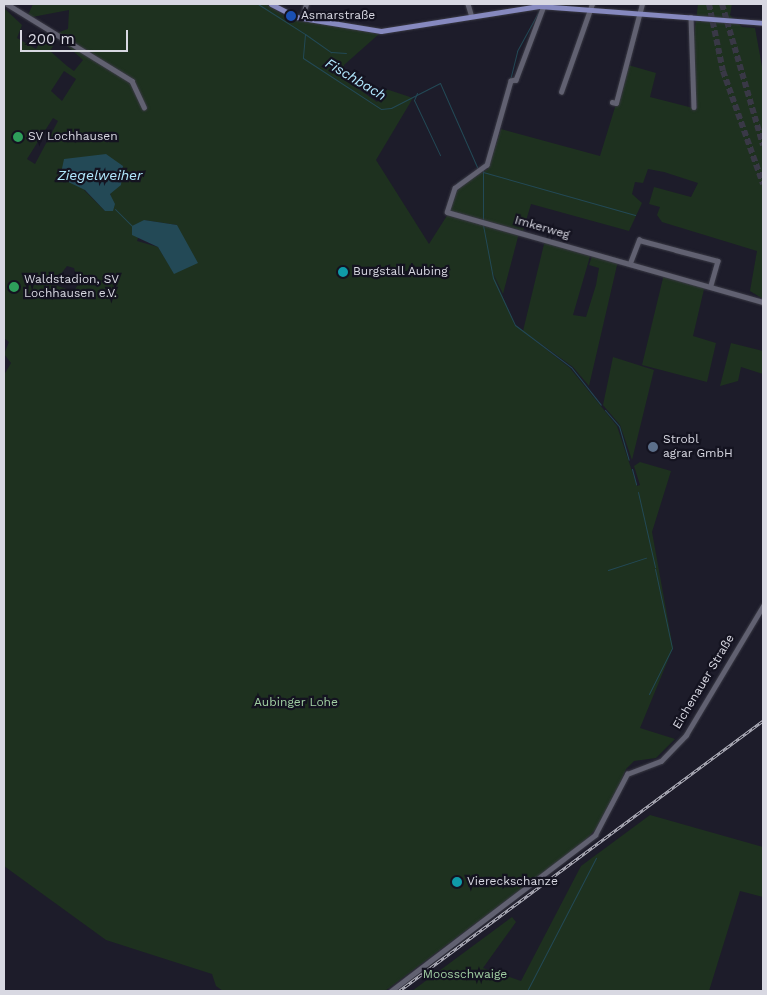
<!DOCTYPE html>
<html>
<head>
<meta charset="utf-8">
<style>
	body { margin:0 }
	#map { position:relative; width:767px; height:995px; overflow:hidden; background:#1d1c2a; font-family:"Work Sans",sans-serif }
	div>[style] { position:absolute }
	[style*='--x'] { left:calc(var(--x)*1px); top:calc(var(--y)*1px); width:calc(var(--w)*1px); rotate:calc(var(--a)*1deg) }
	.green>* { inset:0; background:#1e311f }
	.water>* { inset:0; background:#234956 }
	.stream>* { height:1px; margin:-0.5px; padding:0 0.5px; transform-origin:0.5px; border-radius:0.5px; background:#234956 }
	.highway-tunnel>* { height:6px; margin-top:-3px; transform-origin:0; background:repeating-linear-gradient(90deg,#393846 0 6px,transparent 0 9px) }
	.roads { filter:drop-shadow(0 0 1px #393944) drop-shadow(0 0 1px #393944) }
	.minor>* { height:4.5px; margin:-2.25px; padding:0 2.25px; transform-origin:2.25px; border-radius:2.25px; background:#616171 }
	.major>* { height:5px; margin:-2.5px; padding:0 2.5px; transform-origin:2.5px; border-radius:2.5px; background:#8689bf }
	.rail>* { height:3px; margin-top:-1.5px; transform-origin:0; background:repeating-linear-gradient(90deg,#141320 0 4px,#b8b8c3 0 8px); box-sizing:border-box; border-block:1px solid #b8b8c3 }
	.dots>* { width:14px; height:14px; translate:-50% -50%; box-sizing:border-box; border:2px solid #141320; border-radius:50% }
	span { translate:-50% -50%; white-space:nowrap; text-align:center; line-height:1.15; -webkit-text-stroke:4.5px #141320; paint-order:stroke }
	.poi-label { font-size:12px; color:#d8d8e2 }
	.left { translate:0 -50%; text-align:left }
	.street-label { font-size:12px; color:#d8d8e2 }
	.park-label { font-size:12px; color:#a1cfa3 }
	.water-label { font-size:14px; color:#b1e8fd; font-style:italic }
	.frame { position:absolute; inset:0; border:5px solid #d8d8e2; pointer-events:none }
	.scale { position:absolute; left:20px; top:30px; width:108px; height:22px; box-sizing:border-box; border:2px solid #d8d8e2; border-top:0; padding-left:6px; font-size:15px; line-height:18px; white-space:nowrap; color:#d8d8e2; -webkit-text-stroke:4px #141320; paint-order:stroke }
</style>
</head>
<body>
<div id="map">
	<div class="green">
		<div style="clip-path:polygon(evenodd,33px 4px,266px 4px,286px 17px,379px 34px,344px 65px,346px 80px,377px 102px,386px 89px,413px 98px,376px 160px,429px 244px,448px 214px,519px 233px,503px 294px,490px 267px,515px 325px,570px 368px,617px 426px,637px 486px,640px 485px,634px 466px,640px 462px,671px 471px,652px 532px,673px 648px,640px 728px,675px 739px,656px 758px,634px 761px,626px 769px,605px 819px,583px 843px,385px 991px,223px 991px,216px 986px,212px 974px,106px 940px,4px 866px,4px 375px,11px 363px,4px 354px,9px 342px,4px 338px,4px 8px,22px 25px,17px 38px,36px 49px,45px 33px,56px 41px,50px 51px,67px 66px,74px 71px,83px 60px,54px 34px,68px 29px,69px 10px,32px 17px,28px 15px,33px 4px,64px 71px,76px 79px,62px 101px,51px 91px,64px 71px,33px 4px,53px 118px,58px 121px,35px 164px,27px 159px,53px 118px,33px 4px,84px 190px,110px 193px,112px 200px,105px 211px,84px 190px,33px 4px,144px 220px,177px 225px,174px 273px,158px 247px,137px 241px,144px 220px,33px 4px,67px 266px,74px 268px,78px 284px,74px 292px,53px 284px,67px 266px)"></div>
		<div style="clip-path:polygon(698px 4px,732px 4px,730px 15px,742px 27px,755px 28px,763px 72px,763px 299px,750px 291px,757px 251px,662px 222px,657px 215px,660px 207px,649px 204px,654px 187px,691px 197px,698px 183px,664px 172px,648px 169px,643px 183px,635px 182px,632px 194px,642px 203px,629px 231px,531px 204px,523px 231px,449px 211px,456px 188px,488px 169px,501px 129px,600px 156px,628px 65px,656px 73px,650px 97px,697px 109px,692px 52px)"></div>
		<div style="clip-path:polygon(545px 240px,591px 253px,573px 315px,586px 317px,596px 285px,599px 268px,589px 265px,592px 256px,618px 261px,589px 386px,573px 367px,523px 331px)"></div>
		<div style="clip-path:polygon(664px 274px,705px 285px,693px 336px,716px 343px,707px 382px,642px 365px)"></div>
		<div style="clip-path:polygon(731px 343px,763px 351px,763px 374px,741px 367px,738px 381px,720px 386px)"></div>
		<div style="clip-path:polygon(613px 357px,654px 370px,632px 460px,620px 425px,603px 405px)"></div>
		<div style="clip-path:polygon(650px 815px,763px 847px,763px 897px,740px 891px,709px 991px,412px 991px,512px 917px,516px 922px,483px 968px,521px 981px,581px 866px)"></div>
	</div>
	<div class="water">
		<div style="clip-path:polygon(106px 154px,123px 166px,121px 185px,110px 194px,115px 204px,113px 211px,105px 211px,85px 190px,60px 178px,64px 159px)"></div>
		<div style="clip-path:polygon(144px 220px,177px 225px,198px 263px,174px 274px,158px 247px,132px 235px,132px 226px)"></div>
	</div>
	<div class="stream">
		<div style="--x:258;--y:4;--w:56;--a:32.6"></div>
		<div style="--x:305;--y:34;--w:24;--a:95"></div>
		<div style="--x:303;--y:58;--w:93;--a:33.2"></div>
		<div style="--x:381;--y:109;--w:10;--a:-6"></div>
		<div style="--x:391;--y:108;--w:55;--a:-27"></div>
		<div style="--x:440;--y:83;--w:94;--a:66.2"></div>
		<div style="--x:305;--y:34;--w:32;--a:35"></div>
		<div style="--x:331;--y:52;--w:15;--a:4"></div>
		<div style="--x:510;--y:80;--w:30;--a:-76"></div>
		<div style="--x:517;--y:51;--w:48;--a:-61.3"></div>
		<div style="--x:417;--y:93;--w:8;--a:113"></div>
		<div style="--x:414;--y:100;--w:61;--a:64.7"></div>
		<div style="--x:485;--y:164;--w:18;--a:-74"></div>
		<div style="--x:483;--y:170;--w:51;--a:90"></div>
		<div style="--x:483;--y:172;--w:158;--a:15.8"></div>
		<div style="--x:457;--y:183;--w:17;--a:-33"></div>
		<div style="--x:115;--y:209;--w:24;--a:45"></div>
		<div style="--x:483;--y:225;--w:54;--a:79.3"></div>
		<div style="--x:493;--y:278;--w:52;--a:64.9"></div>
		<div style="--x:515;--y:325;--w:70;--a:36.9"></div>
		<div style="--x:571;--y:367;--w:48;--a:51.7"></div>
		<div style="--x:605;--y:410;--w:21;--a:49"></div>
		<div style="--x:619;--y:426;--w:35;--a:74"></div>
		<div style="--x:632;--y:469;--w:16;--a:75"></div>
		<div style="--x:638;--y:492;--w:77;--a:77.2"></div>
		<div style="--x:608;--y:570;--w:40;--a:-18"></div>
		<div style="--x:649;--y:694;--w:51;--a:-63.4"></div>
		<div style="--x:672;--y:648;--w:81;--a:-102.1"></div>
		<div style="--x:527;--y:991;--w:150;--a:-62.6"></div>
	</div>
	<div class="highway-tunnel">
		<div style="--x:709;--y:4;--w:68;--a:78.2"></div>
		<div style="--x:723;--y:71;--w:120;--a:70.5"></div>
		<div style="--x:722;--y:4;--w:147;--a:73.8"></div>
	</div>
	<div class="roads">
		<div class="minor">
			<div style="--x:7;--y:4;--w:147;--a:31.6"></div>
			<div style="--x:132;--y:81;--w:29;--a:65"></div>
			<div style="--x:468;--y:4;--w:10;--a:73"></div>
			<div style="--x:544;--y:6;--w:79;--a:110.7"></div>
			<div style="--x:516;--y:80;--w:5;--a:169"></div>
			<div style="--x:511;--y:81;--w:87;--a:105.9"></div>
			<div style="--x:487;--y:165;--w:39;--a:144"></div>
			<div style="--x:455;--y:188;--w:25;--a:108"></div>
			<div style="--x:447;--y:212;--w:329;--a:15.9"></div>
			<div style="--x:691;--y:17;--w:90;--a:88.1"></div>
			<div style="--x:302;--y:18;--w:15;--a:-74"></div>
			<div style="--x:561;--y:92;--w:93;--a:-70.6"></div>
			<div style="--x:612;--y:102;--w:4;--a:14"></div>
			<div style="--x:616;--y:103;--w:102;--a:-75.3"></div>
			<div style="--x:630;--y:263;--w:25;--a:-69"></div>
			<div style="--x:639;--y:240;--w:38;--a:15"></div>
			<div style="--x:676;--y:250;--w:43;--a:14.7"></div>
			<div style="--x:718;--y:261;--w:26;--a:106"></div>
			<div style="--x:391;--y:991;--w:257;--a:-37.4"></div>
			<div style="--x:595;--y:835;--w:69;--a:-62.3"></div>
			<div style="--x:627;--y:774;--w:36;--a:-21"></div>
			<div style="--x:661;--y:761;--w:36;--a:-46"></div>
			<div style="--x:686;--y:735;--w:150;--a:-59.2"></div>
		</div>
		<div class="major">
			<div style="--x:271;--y:4;--w:28;--a:27"></div>
			<div style="--x:296;--y:17;--w:86;--a:9.4"></div>
			<div style="--x:381;--y:31;--w:160;--a:-9"></div>
			<div style="--x:539;--y:6;--w:225;--a:4.3"></div>
		</div>
	</div>
	<div class="rail">
		<div style="--x:399;--y:991;--w:453;--a:-36.6"></div>
	</div>
	<div class="dots">
		<div style="left:291px;top:16px;background:#1a4fb4"></div>
		<div style="left:18px;top:137px;background:#2e9e5b"></div>
		<div style="left:343px;top:272px;background:#0f9aa8"></div>
		<div style="left:14px;top:287px;background:#2e9e5b"></div>
		<div style="left:653px;top:447px;background:#5c6f8a"></div>
		<div style="left:457px;top:882px;background:#0f9aa8"></div>
	</div>
	<div class="poi-label">
		<span class="left" style="left:301px;top:16px">Asmarstraße</span>
		<span class="left" style="left:28px;top:137px">SV Lochhausen</span>
		<span class="left" style="left:353px;top:272px">Burgstall Aubing</span>
		<span class="left" style="left:24px;top:287px">Waldstadion, SV<br>Lochhausen e.V.</span>
		<span class="left" style="left:663px;top:447px">Strobl<br>agrar GmbH</span>
		<span class="left" style="left:467px;top:882px">Viereckschanze</span>
	</div>
	<div class="street-label">
		<span style="left:542px;top:228px;rotate:16deg">Imkerweg</span>
		<span style="left:704px;top:682px;rotate:-59deg">Eichenauer Straße</span>
	</div>
	<div class="park-label">
		<span style="left:296px;top:703px">Aubinger Lohe</span>
		<span style="left:465px;top:975px">Moosschwaige</span>
	</div>
	<div class="water-label">
		<span style="left:356px;top:79px;rotate:31deg">Fischbach</span>
		<span style="left:100px;top:175px">Ziegelweiher</span>
	</div>
	<div class="frame"></div>
	<div class="scale">200 m</div>
</div>
</body>
</html>
